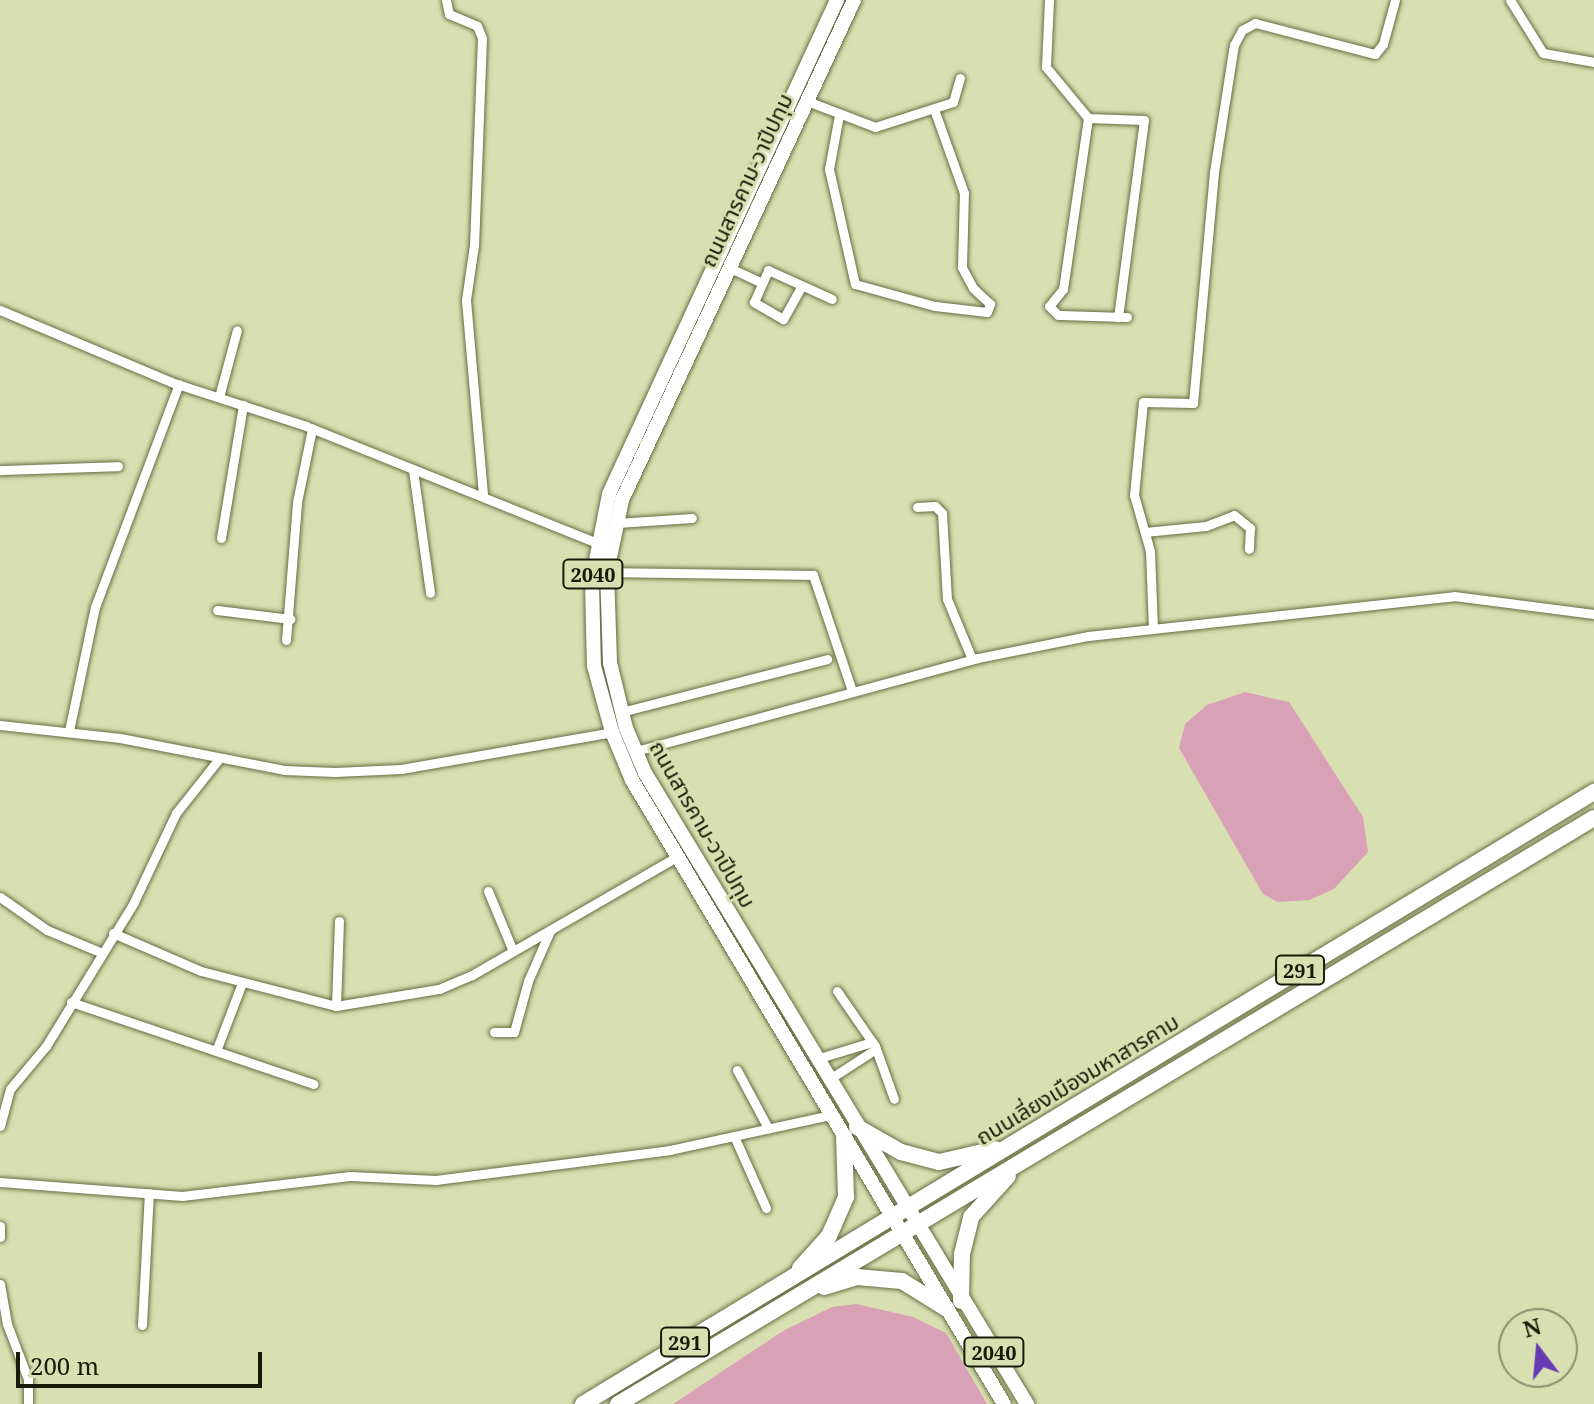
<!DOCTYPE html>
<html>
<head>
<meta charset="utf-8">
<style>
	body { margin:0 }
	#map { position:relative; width:1594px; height:1404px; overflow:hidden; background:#d8dfb0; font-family:"Noto Serif","Noto Sans Thai",serif }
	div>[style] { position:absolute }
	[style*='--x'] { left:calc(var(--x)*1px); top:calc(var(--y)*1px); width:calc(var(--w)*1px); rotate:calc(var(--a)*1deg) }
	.green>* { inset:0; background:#d9a1b6 }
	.roads { filter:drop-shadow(0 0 2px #676d42) drop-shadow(0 0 2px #676d42) }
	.street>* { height:9px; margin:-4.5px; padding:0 4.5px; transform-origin:4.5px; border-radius:4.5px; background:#fff }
	.primary>* { height:14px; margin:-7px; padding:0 7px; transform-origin:7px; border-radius:7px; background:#fff }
	.highway>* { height:16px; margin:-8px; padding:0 8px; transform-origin:8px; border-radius:8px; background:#fff }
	span { translate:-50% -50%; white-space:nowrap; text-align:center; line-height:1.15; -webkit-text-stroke:6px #d8dfb0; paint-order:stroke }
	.shield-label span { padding:2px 6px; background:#d8dfb0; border:2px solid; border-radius:6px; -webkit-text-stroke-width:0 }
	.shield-label { font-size:20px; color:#181b09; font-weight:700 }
	.street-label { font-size:22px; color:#181b09 }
	.north { position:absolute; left:1498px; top:1308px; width:80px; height:80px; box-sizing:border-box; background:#d8dfb0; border:2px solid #8b916d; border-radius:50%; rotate:344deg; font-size:22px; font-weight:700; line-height:32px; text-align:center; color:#181b09 }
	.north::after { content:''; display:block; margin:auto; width:28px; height:36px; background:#663bb3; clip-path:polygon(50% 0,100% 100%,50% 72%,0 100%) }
	.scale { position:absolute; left:16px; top:1352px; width:246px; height:36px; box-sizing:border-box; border:4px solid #181b09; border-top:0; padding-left:10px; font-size:24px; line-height:28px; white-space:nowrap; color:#181b09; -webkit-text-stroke:6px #d8dfb0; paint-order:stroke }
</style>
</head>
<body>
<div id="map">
	<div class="green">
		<div style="clip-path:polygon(1245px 692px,1289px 702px,1363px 817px,1368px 852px,1334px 889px,1309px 900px,1278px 902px,1263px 894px,1179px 748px,1185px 724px,1207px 705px)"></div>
		<div style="clip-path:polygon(856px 1304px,913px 1317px,946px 1333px,987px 1404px,673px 1404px,783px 1331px,832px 1307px)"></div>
	</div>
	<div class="roads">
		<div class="street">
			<div style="--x:446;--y:0;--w:14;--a:78"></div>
			<div style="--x:449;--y:14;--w:30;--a:23"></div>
			<div style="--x:477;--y:26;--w:13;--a:67"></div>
			<div style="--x:482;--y:38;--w:207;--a:92.2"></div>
			<div style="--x:474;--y:245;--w:56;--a:98.3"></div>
			<div style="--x:466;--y:300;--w:197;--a:85"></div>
			<div style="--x:1049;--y:0;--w:67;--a:92.6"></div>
			<div style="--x:1046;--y:67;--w:66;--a:50.5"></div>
			<div style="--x:1088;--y:118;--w:173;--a:98.3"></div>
			<div style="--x:1063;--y:289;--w:22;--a:129"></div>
			<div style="--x:1049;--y:306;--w:13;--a:45"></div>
			<div style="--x:1058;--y:315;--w:69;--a:1.7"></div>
			<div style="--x:1510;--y:0;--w:62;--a:58.1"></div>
			<div style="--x:1543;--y:53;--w:52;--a:10"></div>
			<div style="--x:807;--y:101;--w:73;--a:20.9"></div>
			<div style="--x:875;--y:127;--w:82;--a:-17.8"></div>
			<div style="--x:953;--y:102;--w:25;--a:-74"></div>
			<div style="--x:839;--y:115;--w:55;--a:100.5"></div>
			<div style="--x:829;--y:169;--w:118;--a:77.3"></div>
			<div style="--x:855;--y:284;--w:83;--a:15.4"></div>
			<div style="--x:935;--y:306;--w:52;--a:6.6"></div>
			<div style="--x:987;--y:312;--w:9;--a:-69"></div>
			<div style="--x:990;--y:304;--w:23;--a:-137"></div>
			<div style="--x:973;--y:288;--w:24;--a:-118"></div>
			<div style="--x:962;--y:267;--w:74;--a:-88.5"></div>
			<div style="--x:964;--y:193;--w:89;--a:-109.7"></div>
			<div style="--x:1088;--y:118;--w:56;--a:2"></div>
			<div style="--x:1144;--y:120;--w:199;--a:97.5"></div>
			<div style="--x:730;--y:268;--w:33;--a:25"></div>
			<div style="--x:801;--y:287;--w:37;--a:119"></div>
			<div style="--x:783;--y:319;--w:34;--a:-150"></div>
			<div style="--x:754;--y:302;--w:35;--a:-66"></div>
			<div style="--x:768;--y:270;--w:70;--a:24.4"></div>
			<div style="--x:0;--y:310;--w:189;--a:22.8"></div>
			<div style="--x:174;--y:383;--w:139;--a:18"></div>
			<div style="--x:306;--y:426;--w:314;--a:21.9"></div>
			<div style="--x:219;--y:397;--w:69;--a:-75"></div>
			<div style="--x:0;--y:470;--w:118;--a:-1.9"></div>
			<div style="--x:413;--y:470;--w:124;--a:82.1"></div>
			<div style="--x:917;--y:507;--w:18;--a:-3"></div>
			<div style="--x:935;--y:506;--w:10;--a:45"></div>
			<div style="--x:942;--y:513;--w:86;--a:86.7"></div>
			<div style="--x:947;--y:599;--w:65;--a:67.4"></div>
			<div style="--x:617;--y:523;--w:75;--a:-3.8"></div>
			<div style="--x:1145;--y:532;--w:61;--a:-5.6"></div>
			<div style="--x:1206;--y:526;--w:30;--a:-21"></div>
			<div style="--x:1234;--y:515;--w:21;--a:39"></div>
			<div style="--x:1250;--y:528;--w:21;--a:93"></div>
			<div style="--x:221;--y:538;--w:135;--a:-80.6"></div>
			<div style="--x:607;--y:572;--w:206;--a:0.8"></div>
			<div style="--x:813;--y:575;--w:122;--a:71.4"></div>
			<div style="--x:217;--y:610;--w:74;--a:7"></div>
			<div style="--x:1153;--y:629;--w:78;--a:-92.2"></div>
			<div style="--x:1150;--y:551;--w:58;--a:-105.9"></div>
			<div style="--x:1134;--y:495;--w:93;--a:-84.5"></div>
			<div style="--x:1143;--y:402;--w:50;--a:1.1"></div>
			<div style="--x:1193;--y:403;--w:232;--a:-84.8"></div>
			<div style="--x:1214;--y:172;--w:129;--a:-81.1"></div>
			<div style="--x:1234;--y:45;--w:17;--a:-62"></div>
			<div style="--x:1242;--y:30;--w:15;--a:-28"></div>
			<div style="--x:1255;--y:23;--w:124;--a:14.5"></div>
			<div style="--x:1375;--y:54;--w:13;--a:-51"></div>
			<div style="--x:1383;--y:44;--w:46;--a:-74.7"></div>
			<div style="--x:286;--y:640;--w:138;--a:-85.4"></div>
			<div style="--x:297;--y:502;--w:75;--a:-78.4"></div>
			<div style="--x:621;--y:712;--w:213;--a:-14.4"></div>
			<div style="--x:0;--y:725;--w:121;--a:6.2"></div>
			<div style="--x:120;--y:738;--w:167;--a:11"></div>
			<div style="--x:284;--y:770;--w:51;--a:2.2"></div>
			<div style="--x:335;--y:772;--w:66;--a:-2.6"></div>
			<div style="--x:401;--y:769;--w:214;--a:-9.9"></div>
			<div style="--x:69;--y:731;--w:127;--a:-78.2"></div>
			<div style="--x:95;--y:607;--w:238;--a:-69.4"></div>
			<div style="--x:636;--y:751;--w:354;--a:-15.2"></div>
			<div style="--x:978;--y:658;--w:112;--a:-11.3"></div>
			<div style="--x:1088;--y:636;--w:368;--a:-6.2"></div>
			<div style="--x:1454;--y:596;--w:141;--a:7.3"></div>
			<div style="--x:488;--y:891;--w:65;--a:67.4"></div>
			<div style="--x:0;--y:897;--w:57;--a:35.1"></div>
			<div style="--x:47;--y:930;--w:57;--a:22.5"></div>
			<div style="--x:113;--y:933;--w:96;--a:23.4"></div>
			<div style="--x:201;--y:971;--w:139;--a:14.5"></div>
			<div style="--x:336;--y:1006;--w:104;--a:-9.4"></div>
			<div style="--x:439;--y:989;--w:36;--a:-23"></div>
			<div style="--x:472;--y:975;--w:236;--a:-30"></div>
			<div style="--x:837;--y:991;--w:67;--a:55.4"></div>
			<div style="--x:875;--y:1046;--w:56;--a:70.3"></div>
			<div style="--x:71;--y:1002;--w:256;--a:18.7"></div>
			<div style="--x:336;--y:1006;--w:85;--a:-88"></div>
			<div style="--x:494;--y:1032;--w:20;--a:0"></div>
			<div style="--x:514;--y:1032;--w:53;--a:-74.6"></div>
			<div style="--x:528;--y:981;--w:55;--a:-66.3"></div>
			<div style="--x:216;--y:1051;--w:73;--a:-69.1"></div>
			<div style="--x:816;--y:1059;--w:59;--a:-16.9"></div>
			<div style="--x:737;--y:1070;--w:66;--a:61.9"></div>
			<div style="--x:828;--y:1080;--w:57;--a:-32.9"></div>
			<div style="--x:0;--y:1126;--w:38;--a:-75"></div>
			<div style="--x:10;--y:1089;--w:56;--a:-50.1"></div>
			<div style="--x:46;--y:1046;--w:167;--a:-58.5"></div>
			<div style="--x:133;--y:904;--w:101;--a:-64.7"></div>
			<div style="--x:176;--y:813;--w:68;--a:-51.6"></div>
			<div style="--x:734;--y:1136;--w:79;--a:66"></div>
			<div style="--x:0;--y:1182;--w:183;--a:4.4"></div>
			<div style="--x:182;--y:1196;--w:169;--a:-6.8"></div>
			<div style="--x:350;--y:1176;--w:86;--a:2.7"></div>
			<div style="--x:436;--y:1180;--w:236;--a:-7.3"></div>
			<div style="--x:670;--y:1150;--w:165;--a:-12.3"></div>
			<div style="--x:0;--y:1226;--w:11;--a:90"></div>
			<div style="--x:0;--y:1284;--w:41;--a:80.1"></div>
			<div style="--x:7;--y:1324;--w:59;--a:69.1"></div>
			<div style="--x:28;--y:1379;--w:25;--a:90"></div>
			<div style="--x:142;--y:1325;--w:132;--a:-87"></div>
		</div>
		<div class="primary">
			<div style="--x:837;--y:0;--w:544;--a:114.78"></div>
			<div style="--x:609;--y:494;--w:89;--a:101.1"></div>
			<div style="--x:592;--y:581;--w:85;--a:88.7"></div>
			<div style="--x:594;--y:666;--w:68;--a:74.7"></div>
			<div style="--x:612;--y:732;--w:52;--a:67.4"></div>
			<div style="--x:632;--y:780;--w:726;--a:59.2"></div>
			<div style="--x:854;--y:0;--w:551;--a:114.89"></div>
			<div style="--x:622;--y:500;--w:74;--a:101.8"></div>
			<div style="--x:607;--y:572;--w:91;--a:88.1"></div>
			<div style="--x:610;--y:663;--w:67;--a:76.2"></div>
			<div style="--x:626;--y:728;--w:49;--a:67.1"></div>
			<div style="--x:645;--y:773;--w:738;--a:58.81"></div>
		</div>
		<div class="highway">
			<div style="--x:857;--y:1127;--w:51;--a:29.6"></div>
			<div style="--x:901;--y:1152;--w:39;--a:15"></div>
			<div style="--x:939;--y:1162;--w:58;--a:-12.8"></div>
			<div style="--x:800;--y:1268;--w:43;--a:-47.8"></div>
			<div style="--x:829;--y:1236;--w:43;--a:-66.4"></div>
			<div style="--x:846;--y:1197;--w:61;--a:-91.9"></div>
			<div style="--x:824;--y:1287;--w:34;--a:-17"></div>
			<div style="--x:857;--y:1277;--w:45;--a:5.1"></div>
			<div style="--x:902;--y:1281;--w:53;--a:31.9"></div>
			<div style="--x:961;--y:1301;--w:47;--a:-88.8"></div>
			<div style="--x:962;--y:1254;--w:38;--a:-76"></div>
			<div style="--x:971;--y:1217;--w:55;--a:-47.9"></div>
			<div style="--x:583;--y:1404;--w:1182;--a:-31.19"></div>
			<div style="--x:618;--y:1404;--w:1138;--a:-30.98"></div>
		</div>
	</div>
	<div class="shield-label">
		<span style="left:593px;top:574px">2040</span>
		<span style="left:1300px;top:970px">291</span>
		<span style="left:685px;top:1342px">291</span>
		<span style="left:994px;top:1352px">2040</span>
	</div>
	<div class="street-label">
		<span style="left:746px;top:180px;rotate:-65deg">ถนนสารคาม-วาปีปทุม</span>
		<span style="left:703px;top:824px;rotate:60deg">ถนนสารคาม-วาปีปทุม</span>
		<span style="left:1077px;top:1079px;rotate:-31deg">ถนนเลี่ยงเมืองมหาสารคาม</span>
	</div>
	<div class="north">N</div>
	<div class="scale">200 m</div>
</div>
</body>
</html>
